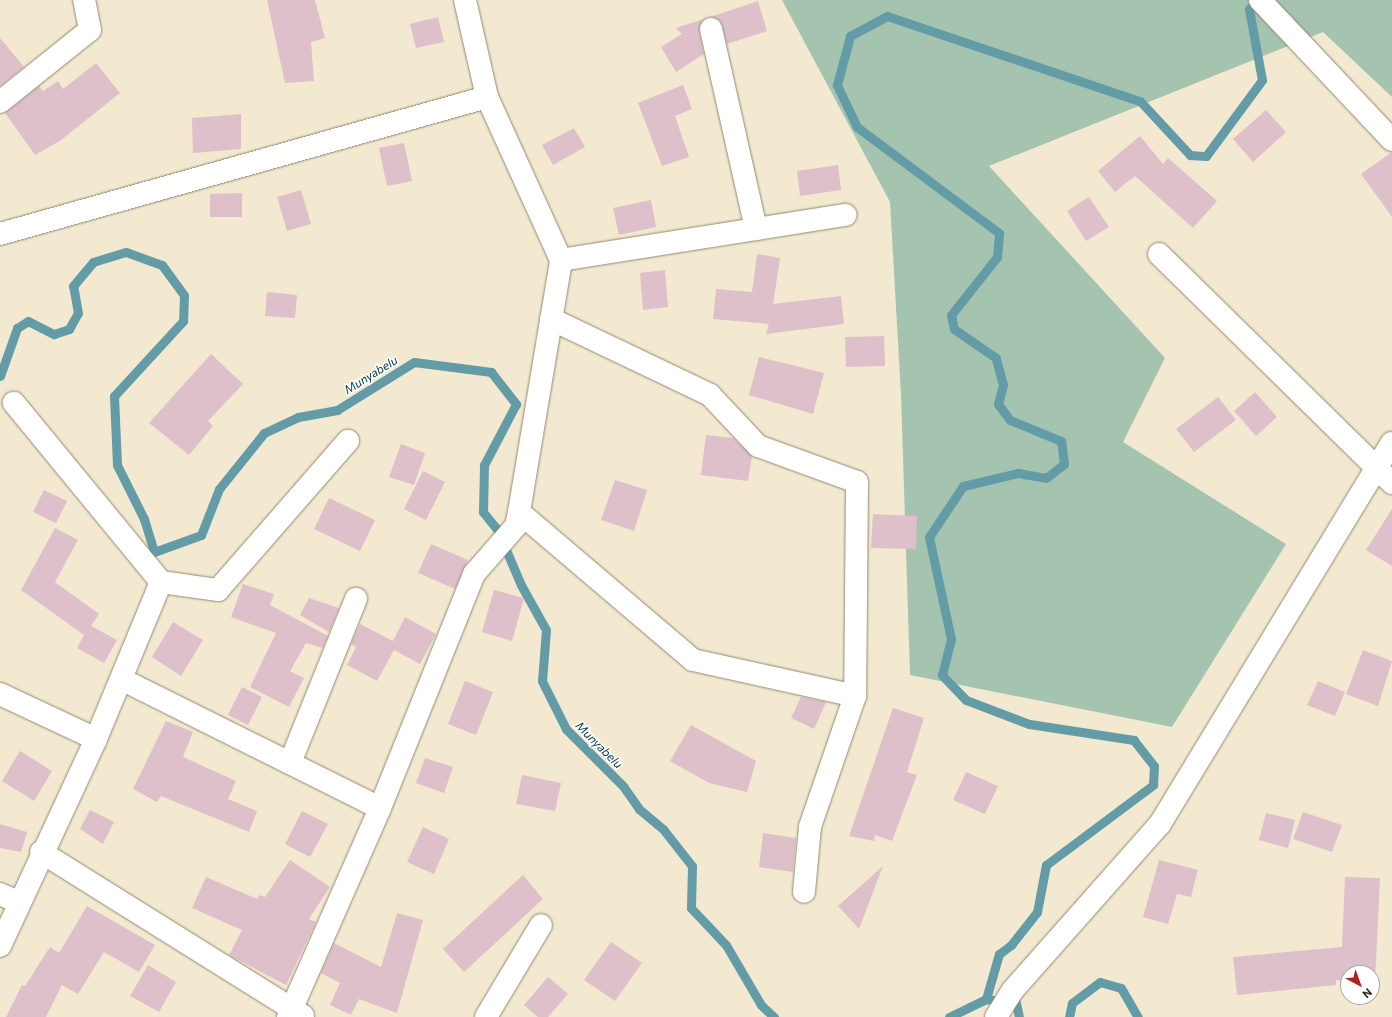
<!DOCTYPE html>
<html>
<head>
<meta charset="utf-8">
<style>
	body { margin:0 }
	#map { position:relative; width:1392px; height:1017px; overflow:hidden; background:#f3e9d0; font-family:Commissioner,sans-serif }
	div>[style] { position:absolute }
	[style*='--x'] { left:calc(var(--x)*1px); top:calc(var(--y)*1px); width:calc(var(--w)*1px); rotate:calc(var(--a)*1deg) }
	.green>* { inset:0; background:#a4c4b0 }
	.stream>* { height:9px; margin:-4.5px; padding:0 4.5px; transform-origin:4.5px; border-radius:4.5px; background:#639ca7 }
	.building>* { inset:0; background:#ddc0c9 }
	.roads { filter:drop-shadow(0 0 1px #928872) drop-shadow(0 0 1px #928872) }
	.minor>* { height:22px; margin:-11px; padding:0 11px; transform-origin:11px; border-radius:11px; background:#fff }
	span { translate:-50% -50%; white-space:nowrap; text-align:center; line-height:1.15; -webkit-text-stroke:3px #fff; paint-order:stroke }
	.water-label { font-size:12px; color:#003942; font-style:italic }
	.north { position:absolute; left:1340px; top:965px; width:40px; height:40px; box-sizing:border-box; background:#fff; border:1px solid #abaaa6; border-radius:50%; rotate:139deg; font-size:11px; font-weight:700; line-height:16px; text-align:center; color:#2e2a21 }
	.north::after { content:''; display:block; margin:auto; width:14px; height:18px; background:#b01f20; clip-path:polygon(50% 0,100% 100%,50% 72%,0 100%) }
</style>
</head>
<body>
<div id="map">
	<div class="green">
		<div style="clip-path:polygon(782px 0,1392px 0,1392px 97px,1323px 32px,989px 166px,1165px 358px,1123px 442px,1286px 544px,1172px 727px,910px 675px,901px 395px,890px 202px)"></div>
	</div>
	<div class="stream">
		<div style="--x:0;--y:376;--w:51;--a:-70.5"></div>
		<div style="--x:17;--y:328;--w:13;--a:-32"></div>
		<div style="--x:28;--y:321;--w:29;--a:27"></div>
		<div style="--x:54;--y:334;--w:16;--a:-18"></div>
		<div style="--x:69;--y:329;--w:18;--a:-61"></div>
		<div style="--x:78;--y:313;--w:27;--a:-100"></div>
		<div style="--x:73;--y:286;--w:31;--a:-50"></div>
		<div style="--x:93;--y:262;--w:34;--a:-17"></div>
		<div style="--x:126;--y:252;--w:38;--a:20"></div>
		<div style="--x:162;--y:265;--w:37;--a:54"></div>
		<div style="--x:184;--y:295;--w:26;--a:92"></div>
		<div style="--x:183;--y:321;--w:102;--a:132.6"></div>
		<div style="--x:114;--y:396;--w:69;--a:87.5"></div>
		<div style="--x:117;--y:465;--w:60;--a:63.4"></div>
		<div style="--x:144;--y:519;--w:34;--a:73"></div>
		<div style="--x:154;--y:552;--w:50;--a:-19.9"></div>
		<div style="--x:201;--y:535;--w:49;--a:-68.6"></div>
		<div style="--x:219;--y:489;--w:72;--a:-51.2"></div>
		<div style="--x:264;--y:433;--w:38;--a:-25"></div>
		<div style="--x:298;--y:417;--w:40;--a:-10"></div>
		<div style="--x:337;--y:410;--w:91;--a:-31.9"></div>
		<div style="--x:414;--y:362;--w:78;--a:7.4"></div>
		<div style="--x:491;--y:372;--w:41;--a:52"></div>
		<div style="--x:516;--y:404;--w:69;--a:117.7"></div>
		<div style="--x:484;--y:465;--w:47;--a:91.2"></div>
		<div style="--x:483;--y:512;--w:22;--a:51"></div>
		<div style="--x:497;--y:529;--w:61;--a:66.8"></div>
		<div style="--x:521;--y:585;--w:51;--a:60.9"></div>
		<div style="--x:546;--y:630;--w:51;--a:94.5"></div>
		<div style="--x:542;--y:681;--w:54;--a:63.4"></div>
		<div style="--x:566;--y:729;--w:81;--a:45"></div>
		<div style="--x:623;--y:786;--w:28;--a:55"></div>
		<div style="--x:639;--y:809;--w:31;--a:40"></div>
		<div style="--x:663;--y:829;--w:47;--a:51.9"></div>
		<div style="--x:692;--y:866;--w:42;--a:91.4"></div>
		<div style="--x:691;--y:908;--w:51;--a:46.6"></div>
		<div style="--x:726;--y:945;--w:69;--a:59.7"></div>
		<div style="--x:761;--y:1005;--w:18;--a:43"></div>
		<div style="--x:986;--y:999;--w:47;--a:-73.9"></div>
		<div style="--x:999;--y:954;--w:15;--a:-37"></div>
		<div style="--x:1011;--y:945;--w:42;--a:-51.8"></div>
		<div style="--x:1037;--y:912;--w:48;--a:-79.2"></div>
		<div style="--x:1046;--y:865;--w:134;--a:-36.8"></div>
		<div style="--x:1153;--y:785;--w:19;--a:-87"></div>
		<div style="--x:1154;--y:766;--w:33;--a:-128"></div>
		<div style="--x:1134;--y:740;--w:106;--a:-171.3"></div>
		<div style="--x:1029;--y:724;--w:67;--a:-159.1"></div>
		<div style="--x:966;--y:700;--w:35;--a:-134"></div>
		<div style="--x:942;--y:675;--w:37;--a:-76"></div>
		<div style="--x:951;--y:639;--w:104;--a:-102.2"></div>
		<div style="--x:929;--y:537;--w:61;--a:-56.3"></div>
		<div style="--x:963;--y:486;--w:57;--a:-13.3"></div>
		<div style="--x:1018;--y:473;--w:28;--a:10"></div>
		<div style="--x:1046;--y:478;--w:23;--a:-38"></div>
		<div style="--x:1064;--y:464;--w:23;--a:-97"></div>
		<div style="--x:1061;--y:441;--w:55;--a:-157.6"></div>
		<div style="--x:1010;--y:420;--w:20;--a:-127"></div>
		<div style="--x:998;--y:404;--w:20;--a:-75"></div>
		<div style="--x:1003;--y:385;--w:28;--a:-105"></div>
		<div style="--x:996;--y:358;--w:51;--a:-145.4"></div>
		<div style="--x:954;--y:329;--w:14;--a:-102"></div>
		<div style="--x:951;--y:315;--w:74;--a:-51.6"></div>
		<div style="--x:997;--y:257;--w:24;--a:-85"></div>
		<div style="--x:999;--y:233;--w:177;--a:-143.3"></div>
		<div style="--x:857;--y:127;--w:47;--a:-115.5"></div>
		<div style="--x:837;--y:85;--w:51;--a:-75.1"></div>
		<div style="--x:850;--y:36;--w:42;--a:-28.4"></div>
		<div style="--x:887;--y:16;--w:267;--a:18.6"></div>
		<div style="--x:1140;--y:101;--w:74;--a:47.2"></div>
		<div style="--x:1190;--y:155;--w:16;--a:4"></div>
		<div style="--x:1206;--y:156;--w:94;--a:-53.6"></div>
		<div style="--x:1262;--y:80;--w:72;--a:-100.4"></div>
		<div style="--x:1249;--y:9;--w:12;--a:-48"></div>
		<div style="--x:949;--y:1017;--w:41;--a:-25.9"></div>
		<div style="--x:986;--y:999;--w:30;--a:8"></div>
		<div style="--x:1016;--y:1003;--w:14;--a:78"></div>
		<div style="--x:1069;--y:1017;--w:14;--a:-78"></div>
		<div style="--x:1072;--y:1003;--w:35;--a:-37"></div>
		<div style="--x:1100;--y:982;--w:22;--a:16"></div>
		<div style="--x:1121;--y:988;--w:34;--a:60"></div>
	</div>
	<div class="building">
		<div style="clip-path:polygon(267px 0,315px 0,325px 38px,311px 42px,314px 81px,285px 83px)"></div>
		<div style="clip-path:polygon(758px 1px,767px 31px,727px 44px,720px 21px,710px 17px)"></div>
		<div style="clip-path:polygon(438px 17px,444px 42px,416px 48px,410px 24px)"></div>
		<div style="clip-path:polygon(704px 19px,699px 31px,704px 54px,676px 72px,661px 47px,682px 34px,676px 28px)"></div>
		<div style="clip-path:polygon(0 38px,24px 67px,0 86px)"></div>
		<div style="clip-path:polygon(96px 63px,120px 93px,61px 140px,35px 155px,5px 113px,39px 86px,43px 91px,58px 81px,63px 89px)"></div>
		<div style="clip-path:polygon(683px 85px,692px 109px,675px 116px,689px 157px,662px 166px,638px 103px)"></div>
		<div style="clip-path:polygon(1266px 110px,1286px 132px,1253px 162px,1233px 139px)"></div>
		<div style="clip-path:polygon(241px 114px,241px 149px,193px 153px,192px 118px)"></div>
		<div style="clip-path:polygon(574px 128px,585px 147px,553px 165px,542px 145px)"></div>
		<div style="clip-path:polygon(1140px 136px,1163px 164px,1168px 158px,1217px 201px,1193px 228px,1135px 176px,1115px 192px,1098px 171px)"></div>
		<div style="clip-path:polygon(404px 143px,412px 181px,387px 186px,379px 148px)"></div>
		<div style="clip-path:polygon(1392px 152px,1392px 217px,1361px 174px)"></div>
		<div style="clip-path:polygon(838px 165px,841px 190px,800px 196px,797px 171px)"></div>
		<div style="clip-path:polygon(301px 190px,311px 224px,287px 231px,277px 197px)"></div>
		<div style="clip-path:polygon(242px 193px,242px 217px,210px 217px,210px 194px)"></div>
		<div style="clip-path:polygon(1089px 197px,1109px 227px,1086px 241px,1067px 211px)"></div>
		<div style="clip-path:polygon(651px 200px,656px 227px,619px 235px,613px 208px)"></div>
		<div style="clip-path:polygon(757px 254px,780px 258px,773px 304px,841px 296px,844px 324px,766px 334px,769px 324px,713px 319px,716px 289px,752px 292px)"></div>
		<div style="clip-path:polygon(665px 270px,668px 307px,643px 310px,640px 273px)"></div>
		<div style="clip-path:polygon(267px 292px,297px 295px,295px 318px,265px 316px)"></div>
		<div style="clip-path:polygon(884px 336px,885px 366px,846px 367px,845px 337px)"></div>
		<div style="clip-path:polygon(211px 354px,243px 384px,208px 421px,213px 426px,189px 455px,149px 423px)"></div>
		<div style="clip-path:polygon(759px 357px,824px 373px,813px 414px,749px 395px)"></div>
		<div style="clip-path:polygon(1255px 392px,1277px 417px,1256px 436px,1234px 411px)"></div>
		<div style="clip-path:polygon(1218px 397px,1236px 420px,1194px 452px,1176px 429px)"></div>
		<div style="clip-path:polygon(706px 435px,733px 438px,752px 456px,748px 481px,701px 475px)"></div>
		<div style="clip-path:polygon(401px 444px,425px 453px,414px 485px,389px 477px)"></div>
		<div style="clip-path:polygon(423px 471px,445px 482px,426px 520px,404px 509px)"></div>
		<div style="clip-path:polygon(615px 480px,647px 490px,634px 531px,601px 520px)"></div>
		<div style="clip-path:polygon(44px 490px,67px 501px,56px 523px,33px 512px)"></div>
		<div style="clip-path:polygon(329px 498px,375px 520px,360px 551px,314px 529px)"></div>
		<div style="clip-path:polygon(1392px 509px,1392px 566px,1366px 550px)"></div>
		<div style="clip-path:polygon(873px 514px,917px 516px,916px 549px,871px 548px)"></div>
		<div style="clip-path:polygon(55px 528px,78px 540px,55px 582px,99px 614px,91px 626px,117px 640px,104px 663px,77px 648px,84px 635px,21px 590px)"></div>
		<div style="clip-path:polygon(431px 544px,468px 560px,455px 589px,418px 573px)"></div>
		<div style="clip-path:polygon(243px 584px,274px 594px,270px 605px,328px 636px,323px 648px,306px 643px,290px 671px,304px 678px,289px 707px,250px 687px,276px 633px,231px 617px)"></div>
		<div style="clip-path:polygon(494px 590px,524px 598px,512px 641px,482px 632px)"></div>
		<div style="clip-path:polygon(309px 598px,339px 608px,329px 632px,300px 615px)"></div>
		<div style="clip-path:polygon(405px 617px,436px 634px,420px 664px,394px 650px,377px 681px,347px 665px,356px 647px,351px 644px,360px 624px,393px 641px)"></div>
		<div style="clip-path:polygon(173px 622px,203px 640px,181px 676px,152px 657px)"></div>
		<div style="clip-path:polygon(1363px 650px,1392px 661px,1378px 706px,1346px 694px)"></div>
		<div style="clip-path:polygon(465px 681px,493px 692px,476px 735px,448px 724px)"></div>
		<div style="clip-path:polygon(1318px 681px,1345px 692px,1335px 716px,1307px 705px)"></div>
		<div style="clip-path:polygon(242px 687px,262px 697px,248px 725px,228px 715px)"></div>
		<div style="clip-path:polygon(801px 697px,826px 702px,814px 729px,791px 718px)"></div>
		<div style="clip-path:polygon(893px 708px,924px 718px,907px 772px,917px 775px,892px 841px,875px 835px,874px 841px,849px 836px)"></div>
		<div style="clip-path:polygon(166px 721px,193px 732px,183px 757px,236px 781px,228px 799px,257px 811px,249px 832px,161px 796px,157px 802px,133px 789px)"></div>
		<div style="clip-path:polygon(691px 725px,756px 761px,747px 792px,709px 783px,670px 761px)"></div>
		<div style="clip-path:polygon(20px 751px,52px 771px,34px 801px,2px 781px)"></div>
		<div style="clip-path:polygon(425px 758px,453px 767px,444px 793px,416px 783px)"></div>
		<div style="clip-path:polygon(966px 772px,998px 786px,985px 814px,953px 800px)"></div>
		<div style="clip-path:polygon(522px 775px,561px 783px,555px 811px,516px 804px)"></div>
		<div style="clip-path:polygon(90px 810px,114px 822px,103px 844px,80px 829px)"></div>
		<div style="clip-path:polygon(302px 811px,328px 824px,310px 857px,285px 844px)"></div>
		<div style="clip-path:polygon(1303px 812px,1342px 825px,1332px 852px,1293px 839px)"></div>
		<div style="clip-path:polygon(1266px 813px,1295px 820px,1288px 848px,1259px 840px)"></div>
		<div style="clip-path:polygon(0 824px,27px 832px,21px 852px,0 848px)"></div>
		<div style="clip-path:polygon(423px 827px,449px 839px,434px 874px,407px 862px)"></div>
		<div style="clip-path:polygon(763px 833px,796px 838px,793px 872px,759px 867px)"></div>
		<div style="clip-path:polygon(290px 860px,330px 887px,309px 919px,316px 922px,286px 985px,229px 955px,242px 930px,192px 908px,206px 877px,257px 899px,260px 895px,265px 897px)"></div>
		<div style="clip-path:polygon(1159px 860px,1198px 870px,1191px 897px,1177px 894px,1168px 924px,1143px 917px)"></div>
		<div style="clip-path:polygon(883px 866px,859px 929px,838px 906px)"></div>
		<div style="clip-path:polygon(523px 875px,543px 899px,464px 972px,443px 949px)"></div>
		<div style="clip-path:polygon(1345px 877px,1380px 878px,1375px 982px,1372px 973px,1348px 973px,1348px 981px,1336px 980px,1336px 985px,1237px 995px,1233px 957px,1342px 947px)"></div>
		<div style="clip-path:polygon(87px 906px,155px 945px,139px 972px,104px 952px,78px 994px,62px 985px,46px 1017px,6px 1017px,22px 985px,25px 986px,50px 947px,59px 953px)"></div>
		<div style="clip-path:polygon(397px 913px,423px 920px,397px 1013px,359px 999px,351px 1015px,330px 1005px,340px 983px,321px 973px,334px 943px,381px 967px)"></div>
		<div style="clip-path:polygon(611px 942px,642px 963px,615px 1001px,584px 980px)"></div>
		<div style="clip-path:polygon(148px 965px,176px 982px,159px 1012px,130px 996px)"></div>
		<div style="clip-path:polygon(548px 977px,568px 994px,548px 1017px,538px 1017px,524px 1005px)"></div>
	</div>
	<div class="roads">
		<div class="minor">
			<div style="--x:1260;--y:0;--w:192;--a:46.7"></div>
			<div style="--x:711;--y:29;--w:205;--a:77.3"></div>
			<div style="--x:0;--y:102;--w:115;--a:-38.7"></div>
			<div style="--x:90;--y:30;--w:31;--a:-101"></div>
			<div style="--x:0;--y:234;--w:506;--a:-15.71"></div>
			<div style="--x:1159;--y:254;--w:327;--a:44.5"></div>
			<div style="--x:561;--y:260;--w:288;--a:-9"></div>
			<div style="--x:551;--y:319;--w:176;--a:25.5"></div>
			<div style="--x:710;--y:395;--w:70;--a:46.7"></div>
			<div style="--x:758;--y:446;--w:105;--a:20"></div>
			<div style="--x:857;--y:482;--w:214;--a:90.5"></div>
			<div style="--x:855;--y:696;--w:139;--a:109"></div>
			<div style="--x:810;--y:827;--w:65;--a:95.3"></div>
			<div style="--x:519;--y:512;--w:228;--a:40.4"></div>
			<div style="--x:693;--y:660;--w:166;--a:12.5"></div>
			<div style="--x:161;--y:582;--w:58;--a:8"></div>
			<div style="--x:218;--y:590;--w:198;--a:-48.9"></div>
			<div style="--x:121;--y:679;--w:289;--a:26.5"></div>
			<div style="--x:0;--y:694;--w:106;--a:25.1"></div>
			<div style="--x:290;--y:763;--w:177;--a:-68.1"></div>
			<div style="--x:41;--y:852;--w:309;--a:32"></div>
			<div style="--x:0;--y:894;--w:20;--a:24"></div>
			<div style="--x:0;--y:946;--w:228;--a:-65.1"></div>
			<div style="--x:96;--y:739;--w:170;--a:-67.5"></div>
			<div style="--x:161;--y:582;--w:232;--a:-129.4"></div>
			<div style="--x:288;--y:1017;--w:228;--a:-66.2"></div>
			<div style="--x:380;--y:808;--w:252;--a:-68.1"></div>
			<div style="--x:474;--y:574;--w:64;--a:-48.8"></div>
			<div style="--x:516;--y:526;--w:14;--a:-78"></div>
			<div style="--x:519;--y:512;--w:255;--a:-80.5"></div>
			<div style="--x:561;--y:260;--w:179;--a:-114.4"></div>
			<div style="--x:487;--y:97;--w:99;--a:-102.8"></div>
			<div style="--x:486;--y:1017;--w:107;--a:-59.1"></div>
			<div style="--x:996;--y:1017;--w:32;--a:-58"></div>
			<div style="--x:1013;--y:990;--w:222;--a:-48.5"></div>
			<div style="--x:1160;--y:824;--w:446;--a:-58.7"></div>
		</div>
	</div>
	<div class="water-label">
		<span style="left:371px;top:375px;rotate:-32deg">Munyabelu</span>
		<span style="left:599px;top:745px;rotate:45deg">Munyabelu</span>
	</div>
	<div class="north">N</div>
</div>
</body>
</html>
